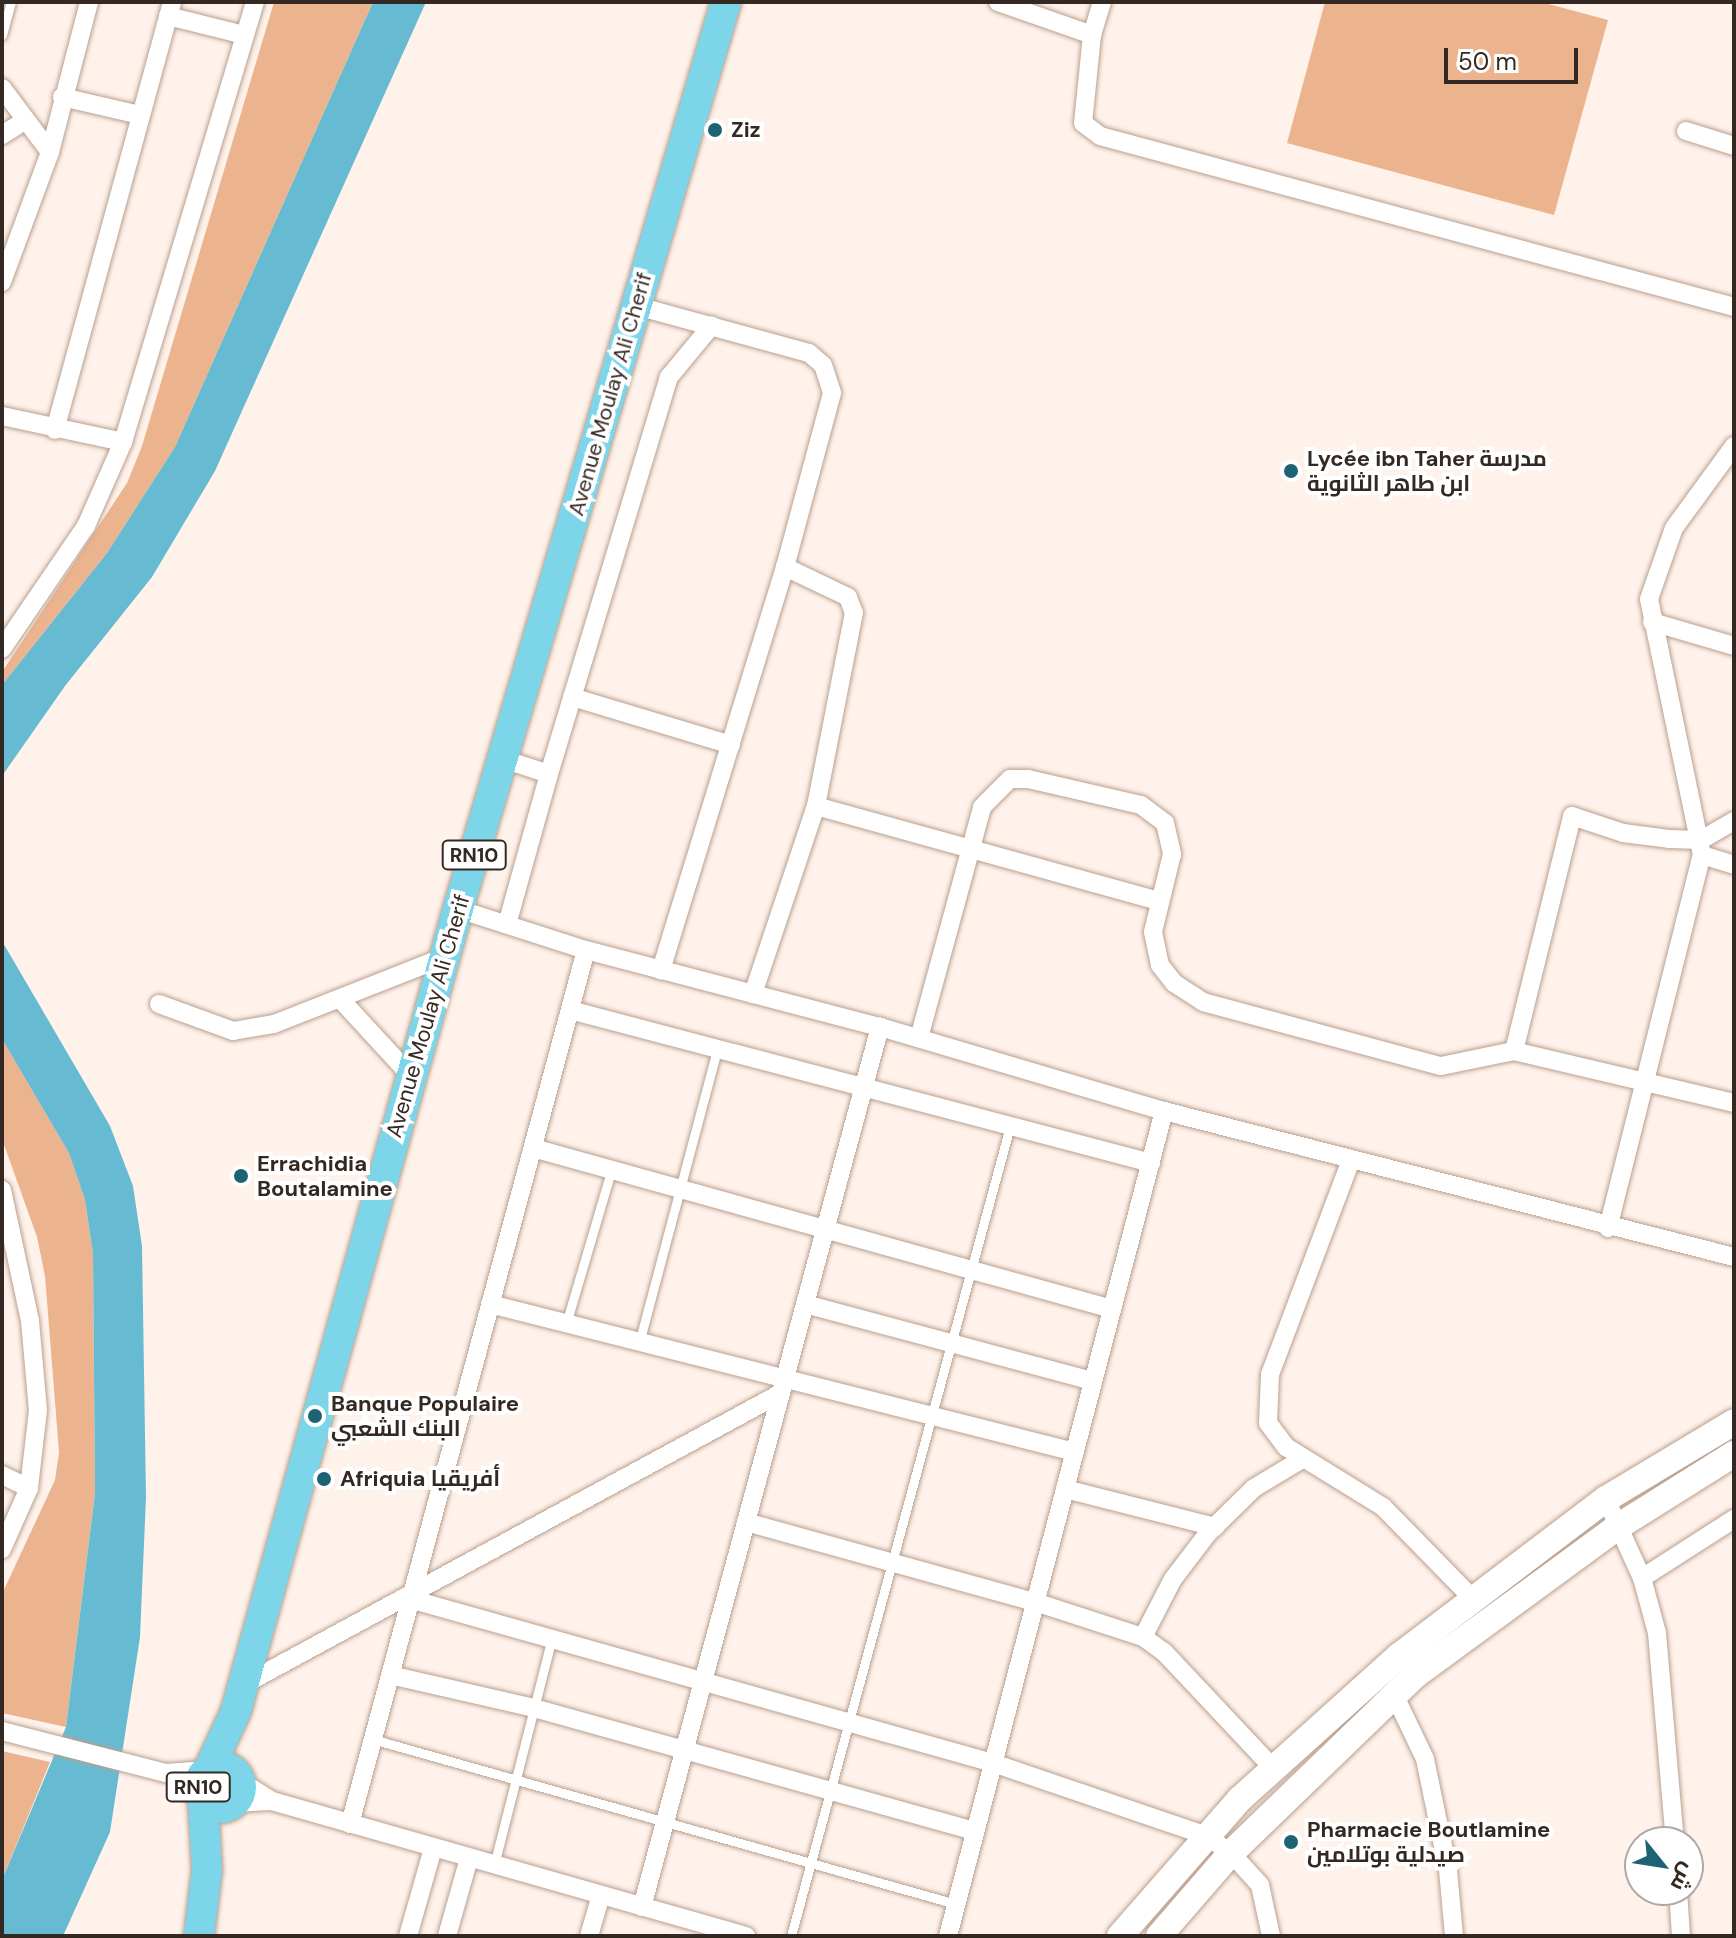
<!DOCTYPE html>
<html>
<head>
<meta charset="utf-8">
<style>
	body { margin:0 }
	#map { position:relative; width:1736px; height:1938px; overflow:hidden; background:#fef2ea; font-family:"DM Sans",Cairo,sans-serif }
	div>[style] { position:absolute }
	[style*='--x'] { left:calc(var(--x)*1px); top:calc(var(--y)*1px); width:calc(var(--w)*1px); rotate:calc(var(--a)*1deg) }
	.green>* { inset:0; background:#ebb48f }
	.water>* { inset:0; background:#66bbd3 }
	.roads { filter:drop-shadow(0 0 2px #ba9f8d) drop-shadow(0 0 2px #ba9f8d) }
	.lane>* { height:9px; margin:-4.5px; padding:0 4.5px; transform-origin:4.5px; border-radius:4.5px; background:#fff }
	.street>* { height:18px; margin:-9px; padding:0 9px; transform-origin:9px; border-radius:9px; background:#fff }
	.secondary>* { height:26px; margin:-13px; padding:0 13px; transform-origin:13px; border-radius:13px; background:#fff }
	.primary>* { height:30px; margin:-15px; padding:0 15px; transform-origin:15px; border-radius:15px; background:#7cd5e9 }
	.primary>.ring { margin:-15px; padding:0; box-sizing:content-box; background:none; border:30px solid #7cd5e9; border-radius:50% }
	.dots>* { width:22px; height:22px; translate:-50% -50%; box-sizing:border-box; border:4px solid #fff; border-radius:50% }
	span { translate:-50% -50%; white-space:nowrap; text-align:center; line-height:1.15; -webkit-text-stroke:8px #fff; paint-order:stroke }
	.shield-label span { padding:2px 6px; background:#fff; border:2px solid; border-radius:6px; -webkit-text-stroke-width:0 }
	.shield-label { font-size:20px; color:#342922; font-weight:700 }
	.poi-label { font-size:22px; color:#342922; font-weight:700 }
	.left { translate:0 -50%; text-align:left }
	.street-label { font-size:22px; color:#342922 }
	.frame { position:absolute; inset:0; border:4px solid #342922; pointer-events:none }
	.north { position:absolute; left:1624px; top:1826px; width:80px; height:80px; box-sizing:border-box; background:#fff; border:2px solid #aea9a7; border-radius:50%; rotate:120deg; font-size:22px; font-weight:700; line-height:32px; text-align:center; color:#342922 }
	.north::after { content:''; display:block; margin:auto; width:28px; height:36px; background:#1e6374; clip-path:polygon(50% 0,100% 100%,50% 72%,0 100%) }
	.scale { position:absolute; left:1444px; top:48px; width:134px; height:36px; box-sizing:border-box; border:4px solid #342922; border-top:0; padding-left:10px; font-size:24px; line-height:28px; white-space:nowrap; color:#342922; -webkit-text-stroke:6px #fff; paint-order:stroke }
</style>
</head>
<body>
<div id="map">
	<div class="green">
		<div style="clip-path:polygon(274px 2px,373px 2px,175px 447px,107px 553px,2px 685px,2px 672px,127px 483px,142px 446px)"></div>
		<div style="clip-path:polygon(1325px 2px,1541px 2px,1608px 20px,1554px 215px,1287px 143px)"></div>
		<div style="clip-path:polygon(2px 1039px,69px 1153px,85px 1200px,93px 1254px,95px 1493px,66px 1727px,2px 1713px,2px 1594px,55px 1480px,59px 1452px,45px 1276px,37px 1237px,2px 1139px)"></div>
		<div style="clip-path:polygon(2px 1751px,50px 1762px,2px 1880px)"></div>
	</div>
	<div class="water">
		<div style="clip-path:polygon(373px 2px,426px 2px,215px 471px,152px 577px,65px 686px,2px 776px,2px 685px,107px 553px,175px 447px)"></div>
		<div style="clip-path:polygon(2px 941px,110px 1126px,133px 1186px,142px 1246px,146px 1497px,140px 1637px,110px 1832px,63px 1936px,2px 1936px,2px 1880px,66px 1727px,95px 1493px,93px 1254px,85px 1200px,69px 1153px,2px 1039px)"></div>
	</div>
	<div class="roads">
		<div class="lane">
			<div style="--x:2;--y:35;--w:34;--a:-75"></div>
			<div style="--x:566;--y:1324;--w:159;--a:-73.6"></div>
			<div style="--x:639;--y:1343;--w:304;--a:-75.1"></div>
			<div style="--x:372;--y:1739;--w:607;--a:15.78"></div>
			<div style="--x:494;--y:1865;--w:235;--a:-75.7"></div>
			<div style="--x:791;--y:1936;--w:839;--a:-74.87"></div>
		</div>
		<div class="street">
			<div style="--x:998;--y:2;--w:100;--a:19.3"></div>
			<div style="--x:1102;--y:2;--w:34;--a:107"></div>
			<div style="--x:1092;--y:35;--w:88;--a:95.8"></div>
			<div style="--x:1083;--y:123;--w:21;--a:37"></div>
			<div style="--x:1100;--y:136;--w:657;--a:15.09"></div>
			<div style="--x:168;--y:16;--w:78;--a:14"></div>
			<div style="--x:2;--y:88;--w:80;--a:53.1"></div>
			<div style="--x:62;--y:97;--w:80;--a:13"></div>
			<div style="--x:1686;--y:131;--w:50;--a:17.4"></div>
			<div style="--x:2;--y:135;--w:28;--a:-32"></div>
			<div style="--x:2;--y:282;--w:139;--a:-69.7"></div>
			<div style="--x:50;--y:152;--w:155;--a:-75.4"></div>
			<div style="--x:637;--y:306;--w:178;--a:15.3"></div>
			<div style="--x:809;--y:353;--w:18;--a:41"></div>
			<div style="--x:823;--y:365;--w:29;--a:72"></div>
			<div style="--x:832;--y:393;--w:180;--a:105.1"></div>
			<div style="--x:785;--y:567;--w:422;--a:107.1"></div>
			<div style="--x:2;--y:416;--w:124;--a:12.1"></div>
			<div style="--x:55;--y:430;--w:444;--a:-74.7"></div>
			<div style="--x:1652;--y:622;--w:85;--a:16.3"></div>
			<div style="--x:2;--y:649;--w:149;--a:-55.7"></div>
			<div style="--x:86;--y:526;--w:92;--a:-66.2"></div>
			<div style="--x:123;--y:442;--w:459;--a:-73.3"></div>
			<div style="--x:572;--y:697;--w:166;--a:16.8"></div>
			<div style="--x:503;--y:759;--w:48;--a:18.1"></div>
			<div style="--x:549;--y:774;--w:156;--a:105.6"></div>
			<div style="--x:549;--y:774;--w:415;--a:-73.2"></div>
			<div style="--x:669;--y:377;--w:67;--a:-50.4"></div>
			<div style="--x:816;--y:806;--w:355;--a:15.5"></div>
			<div style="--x:1702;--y:855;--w:34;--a:17"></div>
			<div style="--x:458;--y:909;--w:134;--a:17.8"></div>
			<div style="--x:586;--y:950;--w:304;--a:14.7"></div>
			<div style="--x:880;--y:1027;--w:296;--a:16.5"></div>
			<div style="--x:1164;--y:1111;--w:588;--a:14.37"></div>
			<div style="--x:753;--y:994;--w:198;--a:-71.5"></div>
			<div style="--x:816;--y:806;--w:197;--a:-78.9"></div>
			<div style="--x:854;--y:613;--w:17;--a:-111"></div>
			<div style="--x:848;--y:597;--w:70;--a:-154.5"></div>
			<div style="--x:342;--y:1001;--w:102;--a:47.4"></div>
			<div style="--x:159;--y:1004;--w:79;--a:20"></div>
			<div style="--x:233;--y:1031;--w:42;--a:-9.7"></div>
			<div style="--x:274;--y:1024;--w:186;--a:-21.5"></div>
			<div style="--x:570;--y:1010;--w:601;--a:14.75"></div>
			<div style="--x:919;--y:1038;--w:239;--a:-74.7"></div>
			<div style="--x:982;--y:807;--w:40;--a:-45"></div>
			<div style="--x:1010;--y:779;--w:18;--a:0"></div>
			<div style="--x:1028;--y:779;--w:116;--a:13"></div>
			<div style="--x:1141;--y:805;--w:30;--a:37"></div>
			<div style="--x:1165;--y:823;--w:32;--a:77"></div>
			<div style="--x:1172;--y:854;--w:80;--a:103.7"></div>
			<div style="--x:1153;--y:932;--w:34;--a:78"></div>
			<div style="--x:1160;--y:965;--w:23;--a:52"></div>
			<div style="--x:1174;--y:983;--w:35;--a:33"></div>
			<div style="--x:1203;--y:1002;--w:246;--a:15.1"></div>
			<div style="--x:1441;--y:1066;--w:75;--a:-11.6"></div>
			<div style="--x:1514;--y:1051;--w:226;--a:13.3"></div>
			<div style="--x:1514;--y:1051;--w:242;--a:-76.1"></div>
			<div style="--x:1572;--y:816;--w:54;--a:18.4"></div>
			<div style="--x:1623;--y:833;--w:46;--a:7.4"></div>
			<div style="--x:1669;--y:839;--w:32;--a:2"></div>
			<div style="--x:1701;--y:840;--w:38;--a:-30"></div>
			<div style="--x:533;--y:1148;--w:601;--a:15.54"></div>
			<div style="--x:1351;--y:1160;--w:229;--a:110.7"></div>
			<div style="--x:1270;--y:1374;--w:49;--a:92.3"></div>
			<div style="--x:1268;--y:1423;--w:30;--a:53"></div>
			<div style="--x:1286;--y:1447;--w:114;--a:31.7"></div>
			<div style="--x:1383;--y:1507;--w:126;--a:45.6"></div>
			<div style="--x:2;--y:1190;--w:134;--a:77.9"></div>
			<div style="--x:30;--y:1321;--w:89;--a:84.9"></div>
			<div style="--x:38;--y:1410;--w:79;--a:96.6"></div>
			<div style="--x:29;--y:1488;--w:67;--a:113.9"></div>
			<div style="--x:1608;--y:1228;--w:385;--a:-75.9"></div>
			<div style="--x:1702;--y:855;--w:261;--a:-101.7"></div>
			<div style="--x:1649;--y:599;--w:75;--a:-70.6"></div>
			<div style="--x:1674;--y:528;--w:102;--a:-53.8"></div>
			<div style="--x:490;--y:1304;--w:603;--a:14.2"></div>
			<div style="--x:805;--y:1304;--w:298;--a:15"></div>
			<div style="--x:2;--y:1475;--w:30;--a:26"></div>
			<div style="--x:1065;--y:1489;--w:155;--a:14.2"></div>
			<div style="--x:1606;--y:1499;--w:87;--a:65.5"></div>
			<div style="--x:1642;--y:1578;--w:57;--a:74.7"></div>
			<div style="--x:1657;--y:1633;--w:210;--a:85.1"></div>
			<div style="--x:746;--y:1522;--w:300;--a:15.5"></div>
			<div style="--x:1035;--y:1602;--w:114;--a:18"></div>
			<div style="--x:1143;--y:1637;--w:26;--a:36"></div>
			<div style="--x:1164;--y:1652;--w:159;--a:46.8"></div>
			<div style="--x:1642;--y:1578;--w:109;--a:-32.7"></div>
			<div style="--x:410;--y:1599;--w:606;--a:15.71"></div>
			<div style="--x:993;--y:1763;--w:224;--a:18.8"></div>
			<div style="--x:1205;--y:1835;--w:32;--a:35"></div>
			<div style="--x:1231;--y:1853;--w:43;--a:47.8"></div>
			<div style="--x:1260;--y:1885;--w:52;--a:77.8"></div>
			<div style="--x:1143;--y:1637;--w:65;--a:-62.7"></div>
			<div style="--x:1173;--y:1579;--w:58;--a:-52.7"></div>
			<div style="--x:1208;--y:1533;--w:64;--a:-44.4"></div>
			<div style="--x:1254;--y:1488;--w:56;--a:-31.1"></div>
			<div style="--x:390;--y:1675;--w:148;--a:12.9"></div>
			<div style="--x:534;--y:1708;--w:458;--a:15.6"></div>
			<div style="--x:243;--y:1685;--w:612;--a:-28.49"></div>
			<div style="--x:1394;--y:1694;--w:72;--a:64.5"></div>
			<div style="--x:1425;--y:1759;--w:113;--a:78.3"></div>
			<div style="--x:1448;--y:1870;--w:66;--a:84.8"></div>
			<div style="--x:2;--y:1731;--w:169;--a:14.4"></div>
			<div style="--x:166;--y:1773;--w:41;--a:-4.2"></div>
			<div style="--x:240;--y:1781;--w:38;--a:32"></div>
			<div style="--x:272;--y:1801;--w:493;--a:15.9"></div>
			<div style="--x:234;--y:1803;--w:36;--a:-3"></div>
			<div style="--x:350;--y:1824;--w:905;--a:-74.89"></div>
			<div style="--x:1678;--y:1890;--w:46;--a:86.3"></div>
			<div style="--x:642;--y:1907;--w:912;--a:-74.87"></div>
			<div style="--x:408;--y:1936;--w:91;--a:-74.1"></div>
			<div style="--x:447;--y:1936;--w:81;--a:-74.2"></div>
			<div style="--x:589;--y:1936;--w:43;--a:-73.7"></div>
			<div style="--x:948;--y:1936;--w:853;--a:-75.33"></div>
		</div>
		<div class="secondary">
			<div style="--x:1120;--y:1936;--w:182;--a:-48.8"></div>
			<div style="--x:1240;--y:1799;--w:214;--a:-42"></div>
			<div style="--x:1399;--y:1656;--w:260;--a:-37.2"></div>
			<div style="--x:1606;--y:1499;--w:149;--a:-31"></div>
			<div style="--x:1159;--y:1936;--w:110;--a:-49.1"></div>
			<div style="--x:1231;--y:1853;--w:255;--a:-44"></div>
			<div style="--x:1414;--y:1676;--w:254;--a:-36.2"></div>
			<div style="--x:1619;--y:1526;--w:136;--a:-32.1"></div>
		</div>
		<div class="primary">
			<div class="ring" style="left:199px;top:1766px;width:12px;height:12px"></div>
			<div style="--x:209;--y:1769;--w:64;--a:-65"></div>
			<div style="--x:236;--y:1711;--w:832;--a:-74.53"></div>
			<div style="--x:458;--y:909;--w:946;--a:-73.54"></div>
			<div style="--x:199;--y:1936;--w:66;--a:-83.1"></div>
			<div style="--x:207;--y:1870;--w:70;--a:-93.3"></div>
		</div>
	</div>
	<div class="dots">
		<div style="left:715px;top:130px;background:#1e6374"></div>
		<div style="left:1291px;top:471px;background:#1e6374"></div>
		<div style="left:241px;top:1176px;background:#1e6374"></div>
		<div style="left:315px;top:1416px;background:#1e6374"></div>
		<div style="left:324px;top:1479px;background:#1e6374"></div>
		<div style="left:1291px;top:1842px;background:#1e6374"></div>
	</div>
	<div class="shield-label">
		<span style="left:474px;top:855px">RN10</span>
		<span style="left:198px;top:1787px">RN10</span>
	</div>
	<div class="poi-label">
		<span class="left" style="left:731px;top:130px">Ziz</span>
		<span class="left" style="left:1307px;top:471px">Lycée ibn Taher مدرسة<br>ابن طاهر الثانوية</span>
		<span class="left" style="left:257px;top:1176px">Errachidia<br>Boutalamine</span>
		<span class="left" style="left:331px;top:1416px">Banque Populaire<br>البنك الشعبي</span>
		<span class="left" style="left:340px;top:1479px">Afriquia أفريقيا</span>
		<span class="left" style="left:1307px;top:1842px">Pharmacie Boutlamine<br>صيدلية بوتلامين</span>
	</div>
	<div class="street-label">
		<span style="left:610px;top:394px;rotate:-74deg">Avenue Moulay Ali Cherif</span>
		<span style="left:428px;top:1016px;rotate:-74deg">Avenue Moulay Ali Cherif</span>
	</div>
	<div class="frame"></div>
	<div class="north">ش</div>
	<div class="scale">50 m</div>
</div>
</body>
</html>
